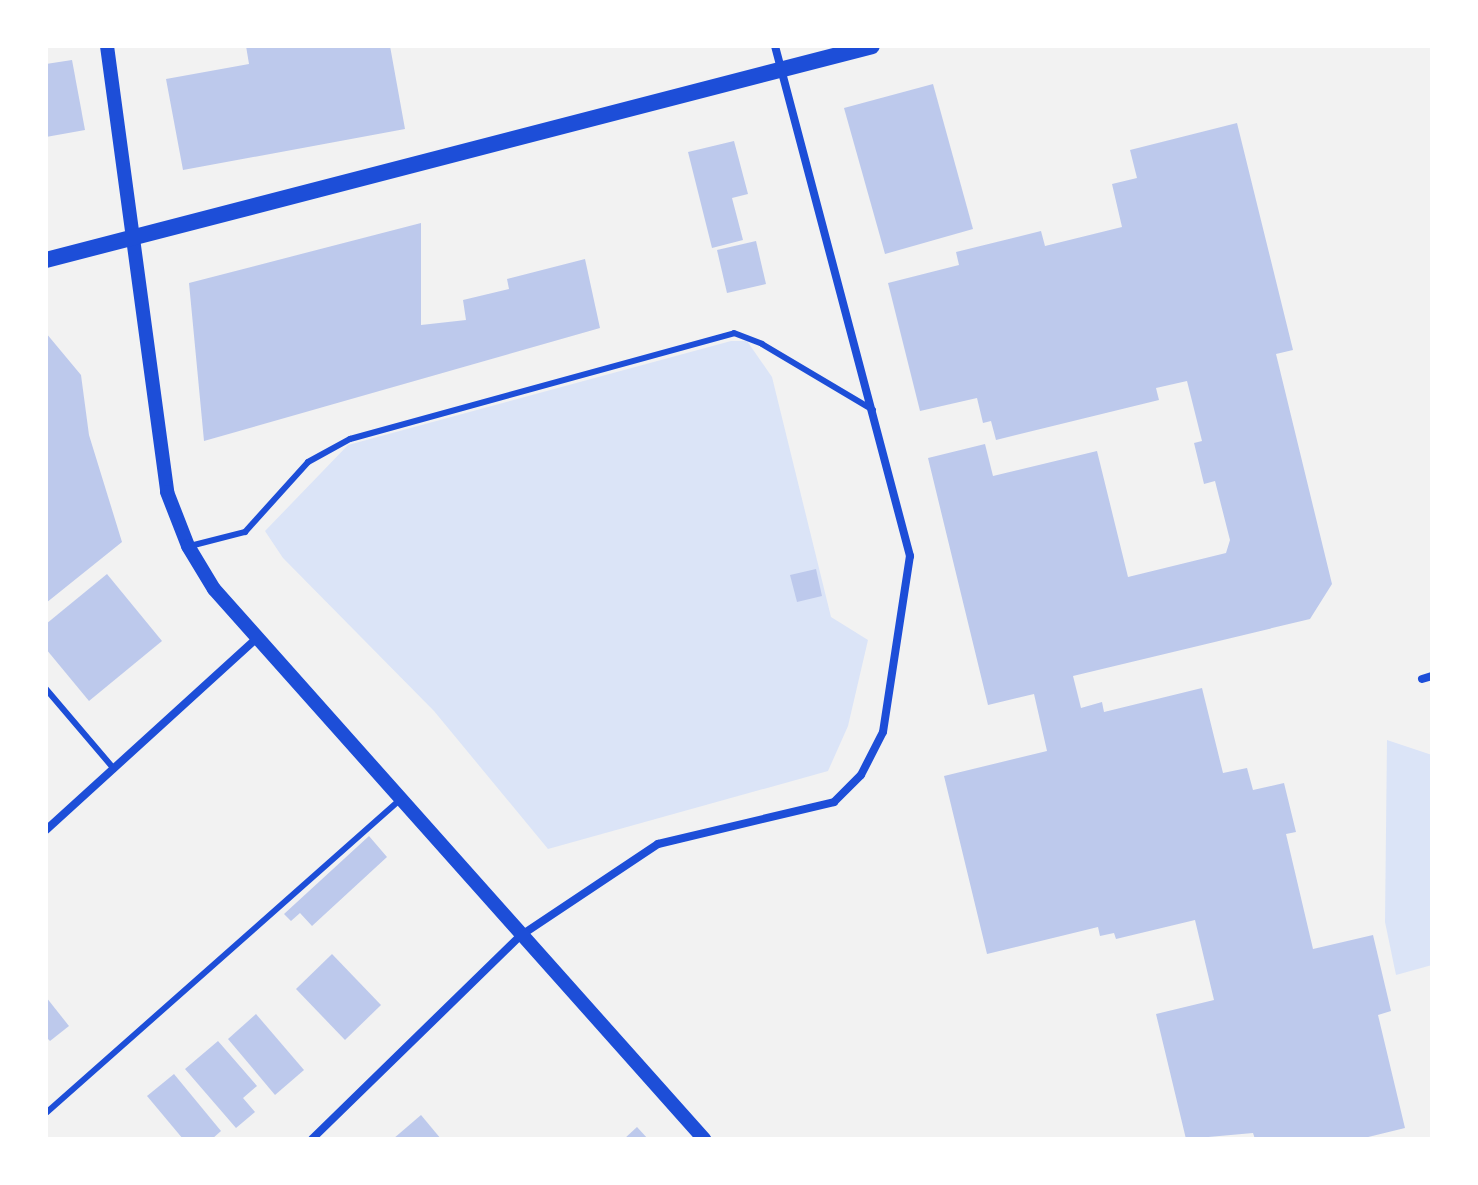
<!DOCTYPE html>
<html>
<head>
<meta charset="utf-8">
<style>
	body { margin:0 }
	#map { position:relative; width:1478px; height:1185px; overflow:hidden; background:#f2f2f2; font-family:"Fira Sans Condensed",sans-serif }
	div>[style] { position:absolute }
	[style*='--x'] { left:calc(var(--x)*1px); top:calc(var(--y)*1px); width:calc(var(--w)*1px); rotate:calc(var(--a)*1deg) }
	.green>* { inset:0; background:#dbe4f7 }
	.building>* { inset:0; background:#bdc9ec }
	.service>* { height:6px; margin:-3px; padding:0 3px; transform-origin:3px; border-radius:3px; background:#1d4ed8 }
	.minor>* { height:8px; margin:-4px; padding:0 4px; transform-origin:4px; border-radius:4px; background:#1d4ed8 }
	.tertiary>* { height:14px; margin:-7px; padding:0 7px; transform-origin:7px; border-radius:7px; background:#1d4ed8 }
	.secondary>* { height:16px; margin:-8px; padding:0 8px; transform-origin:8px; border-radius:8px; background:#1d4ed8 }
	span { translate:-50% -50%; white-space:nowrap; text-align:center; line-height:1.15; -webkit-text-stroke:6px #fff; paint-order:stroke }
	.frame { position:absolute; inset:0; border:48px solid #fff; pointer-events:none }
</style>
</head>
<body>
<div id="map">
	<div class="green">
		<div style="clip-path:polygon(731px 341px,747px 341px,772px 377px,831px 617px,868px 640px,848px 726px,828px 771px,548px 849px,434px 711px,283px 558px,265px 531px,348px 445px)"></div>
		<div style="clip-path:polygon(1387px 740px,1432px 755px,1432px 965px,1396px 975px,1385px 922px)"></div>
	</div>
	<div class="building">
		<div style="clip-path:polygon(246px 46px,390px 46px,405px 129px,183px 170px,166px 79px,249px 64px)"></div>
		<div style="clip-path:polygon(72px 60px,85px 130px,46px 137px,46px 64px)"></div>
		<div style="clip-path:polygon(933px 84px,973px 229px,885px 254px,844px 108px)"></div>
		<div style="clip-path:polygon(1237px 123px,1293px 350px,1276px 354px,1332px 584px,1310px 619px,1073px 676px,1081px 708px,1102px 702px,1104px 712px,1202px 688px,1223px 773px,1247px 768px,1253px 790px,1284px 783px,1296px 832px,1286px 834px,1313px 949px,1373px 935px,1391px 1011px,1378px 1015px,1405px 1128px,1360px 1139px,1255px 1139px,1253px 1133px,1186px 1139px,1156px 1014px,1214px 1000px,1195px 920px,1116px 939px,1114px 933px,1100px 936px,1098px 927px,987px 954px,944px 776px,1047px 751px,1034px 694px,988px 705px,928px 458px,985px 444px,993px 476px,1097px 451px,1128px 577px,1226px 553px,1230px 540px,1215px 481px,1204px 484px,1194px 443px,1202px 441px,1187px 381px,1156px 388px,1159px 400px,996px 440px,991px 421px,983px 423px,977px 398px,920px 411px,888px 283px,959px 265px,956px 252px,1041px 231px,1045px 246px,1122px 227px,1112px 184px,1137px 178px,1130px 150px)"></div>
		<div style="clip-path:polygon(734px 141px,748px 194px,732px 198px,743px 240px,712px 248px,688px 152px)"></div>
		<div style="clip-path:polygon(421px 223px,421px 325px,466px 320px,463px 300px,509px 289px,507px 279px,585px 259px,600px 328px,204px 441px,189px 283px)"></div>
		<div style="clip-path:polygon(756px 241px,766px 284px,727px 293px,717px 250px)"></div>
		<div style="clip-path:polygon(46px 333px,81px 375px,89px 435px,122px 542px,46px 603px)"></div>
		<div style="clip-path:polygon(816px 569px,822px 596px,797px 602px,790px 575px)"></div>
		<div style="clip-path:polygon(107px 574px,162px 641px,89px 701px,46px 649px,46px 624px)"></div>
		<div style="clip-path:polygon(369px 836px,387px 857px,312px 926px,300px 913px,291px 921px,284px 914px)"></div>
		<div style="clip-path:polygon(332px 954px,381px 1005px,345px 1040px,296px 989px)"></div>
		<div style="clip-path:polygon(46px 997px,69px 1026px,50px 1041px,46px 1037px)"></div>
		<div style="clip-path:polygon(256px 1014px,304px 1070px,275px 1095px,228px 1039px)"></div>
		<div style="clip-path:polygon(218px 1041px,257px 1086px,243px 1098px,255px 1112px,236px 1128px,185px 1069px)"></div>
		<div style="clip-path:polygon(174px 1074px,221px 1131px,212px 1139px,183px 1139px,147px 1096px)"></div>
		<div style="clip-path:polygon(421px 1115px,441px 1139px,393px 1139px)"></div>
		<div style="clip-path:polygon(637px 1127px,648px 1139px,624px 1139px)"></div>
	</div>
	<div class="service">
		<div style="--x:190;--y:546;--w:57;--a:-14.3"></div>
		<div style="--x:245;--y:532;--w:94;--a:-48"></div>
		<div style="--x:308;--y:462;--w:48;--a:-28.7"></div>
		<div style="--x:350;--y:439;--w:398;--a:-15.4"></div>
		<div style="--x:734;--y:333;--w:30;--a:21"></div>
		<div style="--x:762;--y:344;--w:129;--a:30.7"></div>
		<div style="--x:46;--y:689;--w:105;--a:49.6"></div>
		<div style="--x:46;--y:1113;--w:473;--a:-41.5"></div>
	</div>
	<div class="minor">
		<div style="--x:1422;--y:679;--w:10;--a:-17"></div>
		<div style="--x:46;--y:830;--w:285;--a:-42.3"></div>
		<div style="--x:312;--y:1139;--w:291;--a:-44.3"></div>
		<div style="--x:520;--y:936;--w:166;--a:-33.7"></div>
		<div style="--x:658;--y:844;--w:181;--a:-13.4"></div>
		<div style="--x:834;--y:802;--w:38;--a:-45"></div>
		<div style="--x:861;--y:775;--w:48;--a:-62.9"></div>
		<div style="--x:883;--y:732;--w:178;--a:-81.3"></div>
		<div style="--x:910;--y:556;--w:528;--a:-104.83"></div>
	</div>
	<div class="tertiary">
		<div style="--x:107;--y:46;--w:450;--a:82.3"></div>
		<div style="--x:167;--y:492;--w:58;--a:68.7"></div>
		<div style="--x:188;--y:546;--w:50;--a:58.8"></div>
		<div style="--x:214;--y:589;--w:737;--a:48.3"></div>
	</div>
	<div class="secondary">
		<div style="--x:46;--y:260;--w:853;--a:-14.52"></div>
	</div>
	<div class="frame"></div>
</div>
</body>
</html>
